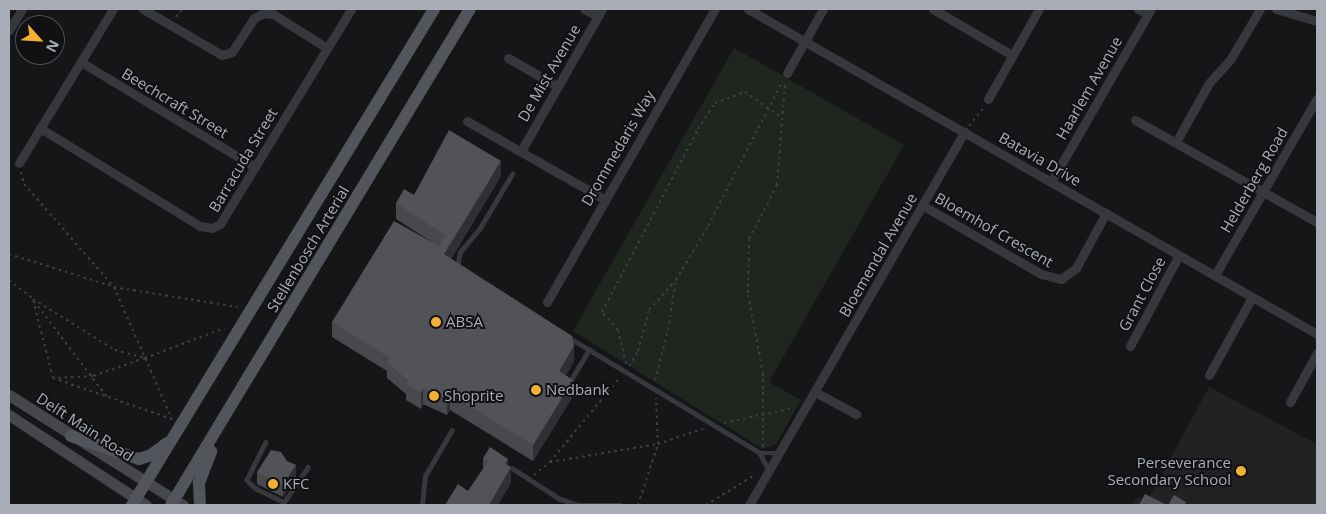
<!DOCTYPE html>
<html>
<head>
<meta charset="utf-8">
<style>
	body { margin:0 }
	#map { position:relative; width:1326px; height:514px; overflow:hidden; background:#161618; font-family:"Open Sans",sans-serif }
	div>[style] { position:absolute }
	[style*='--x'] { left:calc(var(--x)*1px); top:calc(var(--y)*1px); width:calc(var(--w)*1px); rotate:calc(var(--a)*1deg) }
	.built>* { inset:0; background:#222225 }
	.green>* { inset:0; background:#1e261f }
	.path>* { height:2px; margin-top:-1px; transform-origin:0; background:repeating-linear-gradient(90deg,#3d3f44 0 2.5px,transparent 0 6.5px) }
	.lane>* { height:4.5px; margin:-2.25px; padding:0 2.25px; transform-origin:2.25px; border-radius:2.25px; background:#37383d }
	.street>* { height:9px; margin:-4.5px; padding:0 4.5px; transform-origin:4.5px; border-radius:4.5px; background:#37383d }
	.secondary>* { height:11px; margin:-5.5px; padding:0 5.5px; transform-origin:5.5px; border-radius:5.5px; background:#45474d }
	.primary>* { height:12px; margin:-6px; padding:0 6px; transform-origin:6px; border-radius:6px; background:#53555c }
	.wall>* { inset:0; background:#47494d }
	.shaded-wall>* { inset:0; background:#2f3033 }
	.building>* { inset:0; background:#525359 }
	.dots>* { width:14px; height:14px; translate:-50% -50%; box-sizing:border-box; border:2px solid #111113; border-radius:50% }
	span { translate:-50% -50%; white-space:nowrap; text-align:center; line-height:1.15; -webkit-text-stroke:4px #111113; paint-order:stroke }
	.street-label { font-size:15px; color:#a8adb8 }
	.poi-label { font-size:15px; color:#a8adb8 }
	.left { translate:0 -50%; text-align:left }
	.right { translate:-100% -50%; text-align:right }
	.frame { position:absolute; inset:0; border:10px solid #a8adb8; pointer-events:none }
	.north { position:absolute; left:15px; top:15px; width:50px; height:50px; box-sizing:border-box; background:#111113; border:1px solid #4d4f55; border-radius:50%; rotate:116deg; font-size:14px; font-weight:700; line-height:20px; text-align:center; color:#a8adb8 }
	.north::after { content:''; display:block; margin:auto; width:18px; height:22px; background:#f2b134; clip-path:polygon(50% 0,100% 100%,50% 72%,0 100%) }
</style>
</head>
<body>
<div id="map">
	<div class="built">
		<div style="clip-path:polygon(1209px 387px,1317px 444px,1317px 505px,1133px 505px,1137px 498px,1148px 500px)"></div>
	</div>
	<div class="green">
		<div style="clip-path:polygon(734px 48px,904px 145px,769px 382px,801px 400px,776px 444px,763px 449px,573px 331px)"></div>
	</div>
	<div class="path">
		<div style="--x:176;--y:17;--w:10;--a:-53"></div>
		<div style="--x:969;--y:126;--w:23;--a:-52"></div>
		<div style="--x:21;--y:172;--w:12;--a:76"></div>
		<div style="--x:24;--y:184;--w:137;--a:48.9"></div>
		<div style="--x:114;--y:287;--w:125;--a:9.2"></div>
		<div style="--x:9;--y:254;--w:110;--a:17.4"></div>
		<div style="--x:114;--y:287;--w:144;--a:66.3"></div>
		<div style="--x:172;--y:419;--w:126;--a:-161"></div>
		<div style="--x:9;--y:280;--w:31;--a:38"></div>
		<div style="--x:33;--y:299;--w:97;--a:31.9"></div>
		<div style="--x:115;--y:350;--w:31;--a:15"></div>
		<div style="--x:145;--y:358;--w:55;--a:160.9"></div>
		<div style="--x:93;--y:376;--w:38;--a:177"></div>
		<div style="--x:33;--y:300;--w:81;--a:75.6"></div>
		<div style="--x:34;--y:301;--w:121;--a:52.8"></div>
		<div style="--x:145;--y:358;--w:85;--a:-20.6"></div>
		<div style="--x:626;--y:364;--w:35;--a:-103"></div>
		<div style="--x:618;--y:330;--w:24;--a:-132"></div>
		<div style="--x:602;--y:312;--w:207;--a:-62.3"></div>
		<div style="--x:698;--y:129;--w:31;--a:-57"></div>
		<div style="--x:715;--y:103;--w:32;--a:-20"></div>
		<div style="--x:745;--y:92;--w:44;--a:34.8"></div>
		<div style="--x:629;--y:366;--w:17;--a:-59"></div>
		<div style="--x:638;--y:351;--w:42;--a:-75"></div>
		<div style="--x:649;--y:310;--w:40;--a:-48"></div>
		<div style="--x:676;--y:280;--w:63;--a:-59.3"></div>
		<div style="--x:708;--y:226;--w:162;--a:-62.8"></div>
		<div style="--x:655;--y:380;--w:52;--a:-75.4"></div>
		<div style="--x:668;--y:330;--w:51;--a:-80.9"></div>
		<div style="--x:724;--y:423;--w:71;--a:-12.3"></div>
		<div style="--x:763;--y:447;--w:73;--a:-90"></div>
		<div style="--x:763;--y:374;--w:82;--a:-100.5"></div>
		<div style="--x:748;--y:293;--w:54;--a:-88.9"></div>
		<div style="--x:749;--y:239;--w:61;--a:-62.6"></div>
		<div style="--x:777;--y:185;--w:102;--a:-85.5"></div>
		<div style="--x:550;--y:462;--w:110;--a:-50.5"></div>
		<div style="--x:534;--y:475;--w:21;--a:-39"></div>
		<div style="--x:550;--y:462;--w:109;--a:-9.5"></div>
		<div style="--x:658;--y:444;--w:50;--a:-18.8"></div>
		<div style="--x:638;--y:505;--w:64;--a:-71.8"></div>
		<div style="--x:658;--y:444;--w:46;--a:-92.5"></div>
		<div style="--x:706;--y:505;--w:57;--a:-31.5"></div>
	</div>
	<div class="lane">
		<div style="--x:457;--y:267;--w:15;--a:-79"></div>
		<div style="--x:460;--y:252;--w:31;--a:-50"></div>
		<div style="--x:480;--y:228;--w:63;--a:-59.3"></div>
		<div style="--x:568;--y:337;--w:224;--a:31.1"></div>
		<div style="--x:760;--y:453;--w:18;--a:63"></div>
		<div style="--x:569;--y:383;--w:39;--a:-59"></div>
		<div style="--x:266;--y:442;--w:42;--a:116.6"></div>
		<div style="--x:247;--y:480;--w:11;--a:45"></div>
		<div style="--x:255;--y:488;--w:32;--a:26"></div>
		<div style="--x:284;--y:502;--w:42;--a:-55.6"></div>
		<div style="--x:760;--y:453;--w:18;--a:0"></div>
		<div style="--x:512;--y:468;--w:57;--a:32.9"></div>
		<div style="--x:560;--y:499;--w:20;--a:18"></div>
		<div style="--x:422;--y:505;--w:29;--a:-84"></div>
		<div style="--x:425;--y:476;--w:53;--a:-59.6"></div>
		<div style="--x:580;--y:505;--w:41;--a:0"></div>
	</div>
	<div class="street">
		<div style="--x:143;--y:9;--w:91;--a:30.2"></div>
		<div style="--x:222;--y:55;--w:10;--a:-17"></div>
		<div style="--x:232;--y:52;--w:40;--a:-57.1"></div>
		<div style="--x:254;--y:18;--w:11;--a:-27"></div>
		<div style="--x:264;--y:13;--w:9;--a:6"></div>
		<div style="--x:273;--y:14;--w:64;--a:32.2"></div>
		<div style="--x:584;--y:9;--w:15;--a:28"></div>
		<div style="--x:748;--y:9;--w:655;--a:29.73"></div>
		<div style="--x:933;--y:9;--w:91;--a:30.2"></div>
		<div style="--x:1138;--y:9;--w:11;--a:27"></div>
		<div style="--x:1276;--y:9;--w:43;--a:16.3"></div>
		<div style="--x:9;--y:30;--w:25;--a:-58"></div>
		<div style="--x:508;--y:58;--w:56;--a:29.7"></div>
		<div style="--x:81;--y:62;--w:203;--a:31.1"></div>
		<div style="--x:787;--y:73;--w:73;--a:-60.6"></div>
		<div style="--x:988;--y:99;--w:103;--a:-60.5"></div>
		<div style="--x:1135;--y:120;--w:209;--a:29.3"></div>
		<div style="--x:467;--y:121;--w:158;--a:29.7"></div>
		<div style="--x:40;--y:128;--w:188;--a:31.5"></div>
		<div style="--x:200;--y:226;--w:12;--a:9"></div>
		<div style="--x:212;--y:228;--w:9;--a:-27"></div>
		<div style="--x:220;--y:224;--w:252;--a:-58.6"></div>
		<div style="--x:1176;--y:142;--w:68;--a:-60.8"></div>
		<div style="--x:1209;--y:83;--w:31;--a:-48"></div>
		<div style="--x:1230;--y:60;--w:59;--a:-59.5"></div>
		<div style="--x:521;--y:151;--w:163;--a:-60.3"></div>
		<div style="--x:19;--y:163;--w:180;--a:-58.6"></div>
		<div style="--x:1051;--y:182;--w:200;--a:-60"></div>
		<div style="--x:922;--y:205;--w:138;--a:30.1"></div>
		<div style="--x:1041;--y:274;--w:21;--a:14"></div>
		<div style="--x:1061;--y:279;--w:19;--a:-36"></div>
		<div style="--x:1076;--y:268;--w:63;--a:-61.4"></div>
		<div style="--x:1215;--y:275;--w:204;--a:-60"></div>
		<div style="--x:547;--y:302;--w:338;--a:-60.2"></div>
		<div style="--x:1130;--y:346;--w:103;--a:-61.7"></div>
		<div style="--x:1209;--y:375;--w:89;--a:-61.1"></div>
		<div style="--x:815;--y:392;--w:47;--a:28.2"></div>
		<div style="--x:1290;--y:402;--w:56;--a:-61.1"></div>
		<div style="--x:749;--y:505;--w:431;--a:-60"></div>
	</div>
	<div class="secondary">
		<div style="--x:9;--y:395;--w:206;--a:32.3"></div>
		<div style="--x:9;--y:415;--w:164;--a:33.3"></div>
	</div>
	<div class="primary">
		<div style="--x:71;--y:436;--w:72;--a:18.7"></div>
		<div style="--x:139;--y:459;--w:13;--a:-18"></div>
		<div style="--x:151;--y:455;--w:20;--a:-37"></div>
		<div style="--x:132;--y:505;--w:581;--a:-58.66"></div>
		<div style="--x:171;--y:505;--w:579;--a:-58.92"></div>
		<div style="--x:200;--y:505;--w:22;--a:-93"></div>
		<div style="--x:199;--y:483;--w:34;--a:-69"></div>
	</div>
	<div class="wall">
		<div style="clip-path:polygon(501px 176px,451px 259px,574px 361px,566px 375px,573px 396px,533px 461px,450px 410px,447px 415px,423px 404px,421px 409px,406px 400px,406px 394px,387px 378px,387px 371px,332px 337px,332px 322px,435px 244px,396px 219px,396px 203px)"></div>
		<div style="clip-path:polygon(483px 458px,508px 465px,511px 483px,445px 505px,468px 491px,483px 470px)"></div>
		<div style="clip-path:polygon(257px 472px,296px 477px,283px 497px,257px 484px)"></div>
	</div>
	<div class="shaded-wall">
		<div style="clip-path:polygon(501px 161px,501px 176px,444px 270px,444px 254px)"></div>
		<div style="clip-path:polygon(574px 346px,574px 361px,559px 386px,559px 371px)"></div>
		<div style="clip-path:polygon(573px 380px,573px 396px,533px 461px,533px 445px)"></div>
		<div style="clip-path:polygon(423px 388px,423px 404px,421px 409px,421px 393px)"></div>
		<div style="clip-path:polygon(450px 394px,450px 410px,447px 415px,447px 399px)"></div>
		<div style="clip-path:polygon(508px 459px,508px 473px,511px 467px,511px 483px,498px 505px,489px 505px,505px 464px)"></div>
		<div style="clip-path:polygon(296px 465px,296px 477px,283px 497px,283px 485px)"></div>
	</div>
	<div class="building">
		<div style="clip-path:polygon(449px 130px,501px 161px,444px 254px,572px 336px,574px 346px,559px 371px,573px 380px,533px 445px,450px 394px,447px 399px,423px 388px,421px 393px,406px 384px,409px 381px,387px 363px,390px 358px,332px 322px,394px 221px,439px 246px,445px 235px,396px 203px,404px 189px,414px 195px)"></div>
		<div style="clip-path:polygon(490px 447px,508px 459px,505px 464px,511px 467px,489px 505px,445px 505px,458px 484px,468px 491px,488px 461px,483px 458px)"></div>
		<div style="clip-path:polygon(271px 450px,281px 452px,287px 461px,296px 465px,283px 485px,257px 472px)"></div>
		<div style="clip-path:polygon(1145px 494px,1167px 505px,1139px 505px)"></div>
		<div style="clip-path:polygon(1174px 495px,1186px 502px,1184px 505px,1168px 505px)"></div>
	</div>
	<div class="dots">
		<div style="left:436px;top:322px;background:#f2b134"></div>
		<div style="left:536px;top:390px;background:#f2b134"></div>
		<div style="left:434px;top:396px;background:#f2b134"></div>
		<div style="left:1241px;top:471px;background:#f2b134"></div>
		<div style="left:273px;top:484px;background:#f2b134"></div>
	</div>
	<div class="street-label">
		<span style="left:549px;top:73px;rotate:-60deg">De Mist Avenue</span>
		<span style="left:1089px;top:88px;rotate:-60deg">Haarlem Avenue</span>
		<span style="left:175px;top:103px;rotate:31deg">Beechcraft Street</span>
		<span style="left:618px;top:148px;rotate:-60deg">Drommedaris Way</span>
		<span style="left:1040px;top:159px;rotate:30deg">Batavia Drive</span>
		<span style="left:243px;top:160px;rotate:-59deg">Barracuda Street</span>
		<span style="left:1254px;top:180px;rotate:-60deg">Helderberg Road</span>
		<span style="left:994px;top:230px;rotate:30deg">Bloemhof Crescent</span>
		<span style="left:308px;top:249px;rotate:-59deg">Stellenbosch Arterial</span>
		<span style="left:878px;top:255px;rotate:-60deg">Bloemendal Avenue</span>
		<span style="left:1142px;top:294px;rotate:-62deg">Grant Close</span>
		<span style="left:85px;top:427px;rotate:33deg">Delft Main Road</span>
	</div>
	<div class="poi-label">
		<span class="left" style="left:446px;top:322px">ABSA</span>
		<span class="left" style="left:546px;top:390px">Nedbank</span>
		<span class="left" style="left:444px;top:396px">Shoprite</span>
		<span class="right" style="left:1231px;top:471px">Perseverance<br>Secondary School</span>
		<span class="left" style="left:283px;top:484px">KFC</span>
	</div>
	<div class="frame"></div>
	<div class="north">N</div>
</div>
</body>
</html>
